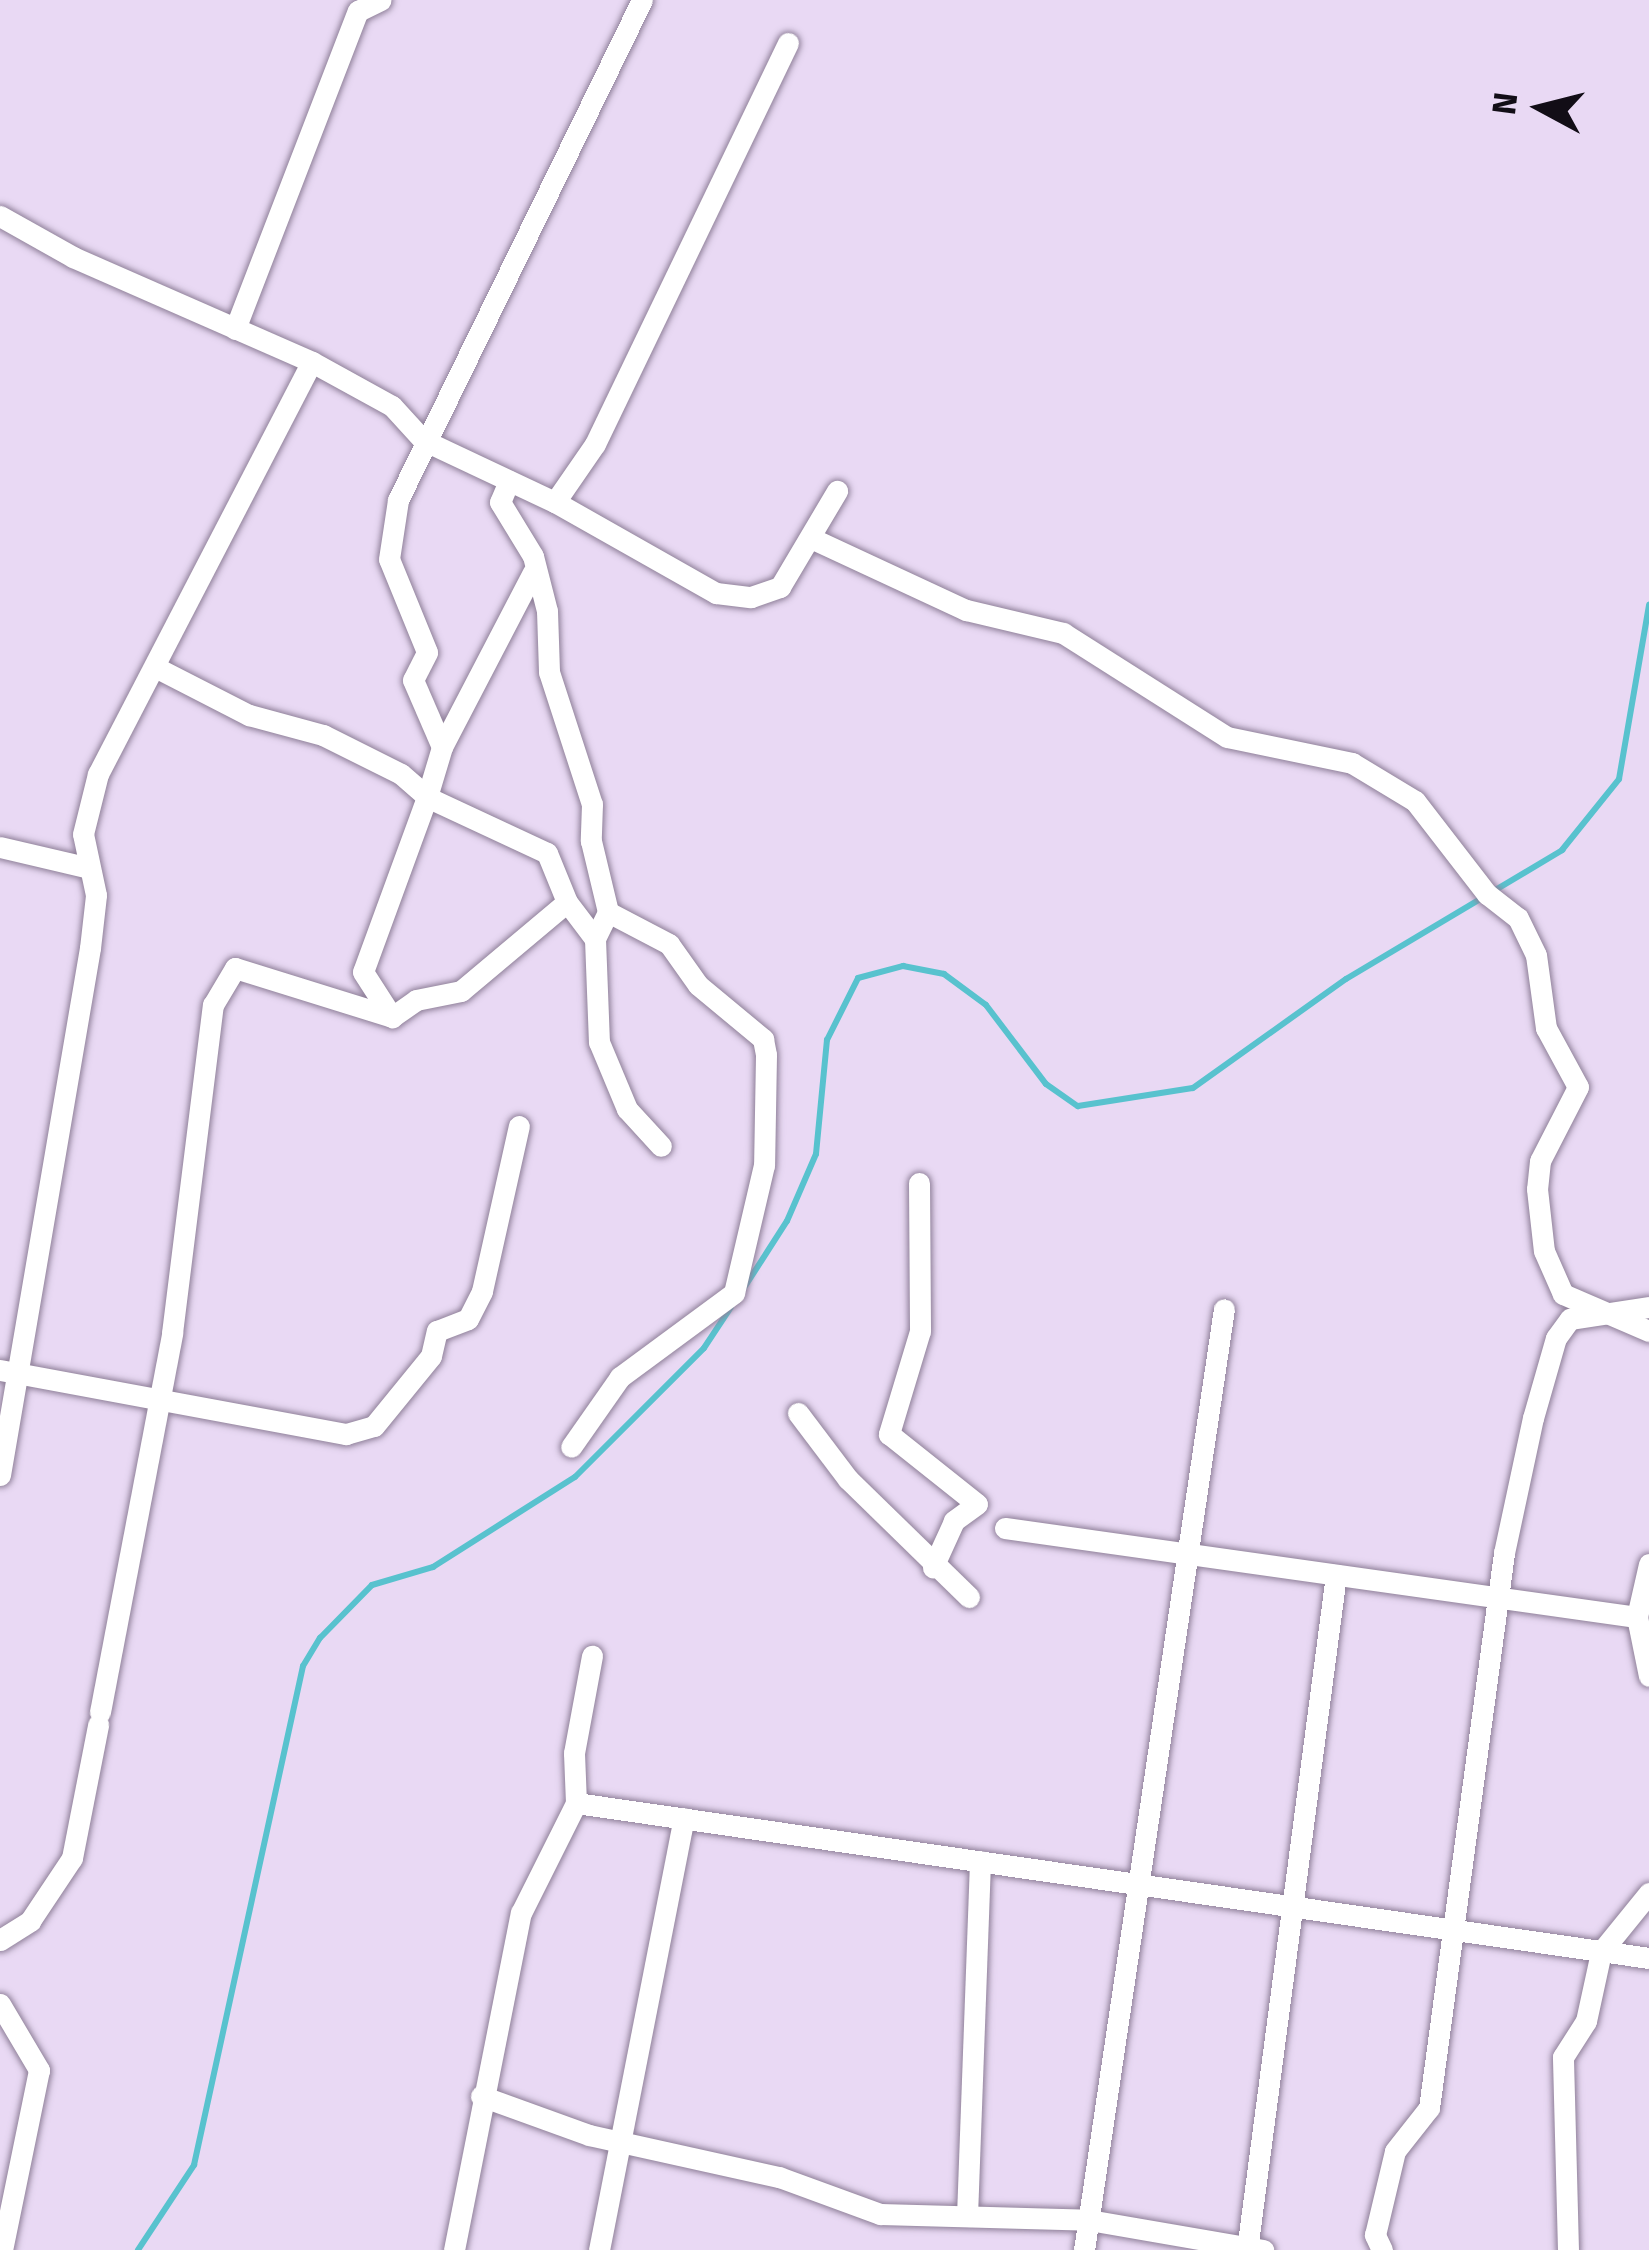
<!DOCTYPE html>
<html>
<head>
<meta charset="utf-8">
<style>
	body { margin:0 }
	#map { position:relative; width:1649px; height:2250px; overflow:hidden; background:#e9d9f4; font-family:"Fira Sans",sans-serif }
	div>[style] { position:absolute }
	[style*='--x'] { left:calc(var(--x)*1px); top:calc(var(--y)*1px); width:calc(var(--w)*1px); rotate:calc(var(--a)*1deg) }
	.stream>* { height:6px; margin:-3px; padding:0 3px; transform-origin:3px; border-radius:3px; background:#58c2ce }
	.roads { filter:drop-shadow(0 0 3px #8f8099) drop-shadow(0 0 3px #8f8099) }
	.minor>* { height:21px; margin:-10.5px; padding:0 10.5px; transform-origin:10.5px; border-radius:10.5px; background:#fff }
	span { translate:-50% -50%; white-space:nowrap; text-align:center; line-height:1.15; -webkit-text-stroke:9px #e9d9f4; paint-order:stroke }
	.north { position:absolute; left:1481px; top:48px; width:120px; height:120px; -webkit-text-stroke:9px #e9d9f4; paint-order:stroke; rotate:277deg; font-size:33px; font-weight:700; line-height:48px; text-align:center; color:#120d16 }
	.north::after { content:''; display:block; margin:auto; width:42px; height:54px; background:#120d16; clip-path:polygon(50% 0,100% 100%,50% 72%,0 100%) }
</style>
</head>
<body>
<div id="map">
	<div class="stream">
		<div style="--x:742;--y:1291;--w:83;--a:-57.3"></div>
		<div style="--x:787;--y:1221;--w:73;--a:-66.6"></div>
		<div style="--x:816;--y:1154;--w:115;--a:-84.5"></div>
		<div style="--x:827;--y:1040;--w:69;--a:-63.4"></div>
		<div style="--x:858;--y:978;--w:47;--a:-14.9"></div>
		<div style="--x:903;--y:966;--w:42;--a:11"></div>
		<div style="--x:944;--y:974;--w:52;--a:36.4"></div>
		<div style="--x:986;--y:1005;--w:99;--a:52.8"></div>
		<div style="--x:1046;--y:1084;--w:39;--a:35"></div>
		<div style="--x:1078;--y:1106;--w:116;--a:-8.9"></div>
		<div style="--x:1193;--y:1088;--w:188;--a:-35.5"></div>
		<div style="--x:1346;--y:979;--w:252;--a:-30.8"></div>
		<div style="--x:1562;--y:850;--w:91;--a:-51.2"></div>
		<div style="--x:1619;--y:779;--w:177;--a:-80.2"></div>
		<div style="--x:138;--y:2250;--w:102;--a:-56.6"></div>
		<div style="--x:194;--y:2165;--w:511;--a:-77.68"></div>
		<div style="--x:303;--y:1666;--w:33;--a:-59"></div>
		<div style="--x:320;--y:1638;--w:74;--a:-45.5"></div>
		<div style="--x:372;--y:1585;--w:64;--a:-16.4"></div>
		<div style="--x:433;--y:1567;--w:168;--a:-32.4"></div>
		<div style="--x:575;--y:1477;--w:182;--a:-45"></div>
		<div style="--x:704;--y:1348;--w:49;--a:-56.6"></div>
	</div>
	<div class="roads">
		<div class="minor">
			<div style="--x:0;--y:216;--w:84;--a:29.3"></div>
			<div style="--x:73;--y:257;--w:261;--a:23.7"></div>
			<div style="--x:312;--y:362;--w:91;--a:28.8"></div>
			<div style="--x:392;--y:406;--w:46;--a:47.6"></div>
			<div style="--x:423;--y:440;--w:146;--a:25.2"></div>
			<div style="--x:555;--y:502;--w:185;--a:29.5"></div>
			<div style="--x:716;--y:593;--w:35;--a:7"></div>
			<div style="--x:751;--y:597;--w:31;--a:-19"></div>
			<div style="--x:780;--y:587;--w:112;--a:-59.3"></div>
			<div style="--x:235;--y:329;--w:341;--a:-68.9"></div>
			<div style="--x:358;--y:11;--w:25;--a:-26"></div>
			<div style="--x:509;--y:481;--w:23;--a:113"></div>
			<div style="--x:500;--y:502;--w:63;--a:58.6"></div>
			<div style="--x:533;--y:556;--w:57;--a:75.7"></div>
			<div style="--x:547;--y:611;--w:61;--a:88.1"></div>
			<div style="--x:549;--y:672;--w:139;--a:72"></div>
			<div style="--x:592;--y:804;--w:37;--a:92"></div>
			<div style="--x:591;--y:841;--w:73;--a:76.5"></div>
			<div style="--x:608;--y:912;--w:69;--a:27.7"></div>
			<div style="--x:669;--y:944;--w:50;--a:54.7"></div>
			<div style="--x:698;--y:985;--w:85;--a:39.7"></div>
			<div style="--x:763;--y:1039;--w:16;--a:79"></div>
			<div style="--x:766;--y:1055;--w:110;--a:91"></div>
			<div style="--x:764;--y:1165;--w:131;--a:103.2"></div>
			<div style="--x:734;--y:1293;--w:142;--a:143.6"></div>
			<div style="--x:620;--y:1377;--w:85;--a:125"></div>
			<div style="--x:555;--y:502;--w:70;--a:-55.4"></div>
			<div style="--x:595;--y:444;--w:445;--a:-64.3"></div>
			<div style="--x:813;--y:539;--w:169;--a:24.9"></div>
			<div style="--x:966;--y:610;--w:100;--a:13.3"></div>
			<div style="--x:1063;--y:633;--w:194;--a:32.4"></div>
			<div style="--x:1227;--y:737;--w:128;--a:11.7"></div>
			<div style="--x:1352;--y:763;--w:74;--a:31.1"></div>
			<div style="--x:1415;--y:801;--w:118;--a:52.3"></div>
			<div style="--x:1487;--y:894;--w:39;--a:38"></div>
			<div style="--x:1518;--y:918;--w:41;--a:64.1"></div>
			<div style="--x:1536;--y:955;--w:74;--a:82.2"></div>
			<div style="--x:1546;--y:1028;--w:67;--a:61.5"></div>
			<div style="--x:1578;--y:1087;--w:83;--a:117.2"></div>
			<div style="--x:1540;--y:1161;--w:28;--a:96"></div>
			<div style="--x:1537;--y:1189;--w:62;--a:83.6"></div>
			<div style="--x:1544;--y:1251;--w:47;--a:66.2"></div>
			<div style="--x:1563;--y:1294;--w:94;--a:23.3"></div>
			<div style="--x:155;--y:667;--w:106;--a:27.1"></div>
			<div style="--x:249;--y:715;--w:77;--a:15.1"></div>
			<div style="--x:323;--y:735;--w:87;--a:26.6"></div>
			<div style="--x:401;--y:774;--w:35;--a:41"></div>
			<div style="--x:427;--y:797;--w:186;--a:110.1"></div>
			<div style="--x:363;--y:972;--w:54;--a:57.2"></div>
			<div style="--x:442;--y:747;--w:73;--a:-113.4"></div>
			<div style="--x:413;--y:680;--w:31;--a:-63"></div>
			<div style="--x:427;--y:652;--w:100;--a:-112.2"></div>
			<div style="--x:389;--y:559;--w:60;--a:-81.3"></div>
			<div style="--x:398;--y:500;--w:556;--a:-63.99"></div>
			<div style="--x:0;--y:847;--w:87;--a:13.2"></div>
			<div style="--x:567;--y:902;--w:46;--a:52.9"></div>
			<div style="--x:608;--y:912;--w:30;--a:116"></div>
			<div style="--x:595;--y:939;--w:103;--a:87.8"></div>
			<div style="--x:599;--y:1042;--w:73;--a:67.3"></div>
			<div style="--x:627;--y:1109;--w:50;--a:47.4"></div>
			<div style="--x:919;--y:1183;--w:148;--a:89.6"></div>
			<div style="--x:920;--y:1331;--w:108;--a:106.8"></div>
			<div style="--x:889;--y:1434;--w:112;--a:38.5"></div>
			<div style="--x:977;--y:1504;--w:29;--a:144"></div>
			<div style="--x:954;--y:1521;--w:51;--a:114.5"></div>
			<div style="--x:0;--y:1370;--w:352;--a:10.5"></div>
			<div style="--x:346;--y:1434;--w:29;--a:-16"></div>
			<div style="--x:374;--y:1426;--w:90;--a:-50.8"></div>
			<div style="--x:431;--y:1356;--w:26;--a:-77"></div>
			<div style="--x:437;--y:1331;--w:33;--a:-21"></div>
			<div style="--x:468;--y:1319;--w:31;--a:-63"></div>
			<div style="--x:482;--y:1291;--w:169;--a:-77.4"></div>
			<div style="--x:798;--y:1413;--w:83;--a:52.9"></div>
			<div style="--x:848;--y:1479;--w:169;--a:44.3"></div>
			<div style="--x:0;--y:1475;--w:535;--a:-80.31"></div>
			<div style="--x:90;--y:948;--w:53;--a:-83.5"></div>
			<div style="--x:96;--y:895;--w:62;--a:-102"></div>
			<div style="--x:83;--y:834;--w:62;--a:-76"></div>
			<div style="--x:98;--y:774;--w:464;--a:-62.6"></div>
			<div style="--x:1005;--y:1528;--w:638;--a:8.02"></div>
			<div style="--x:1649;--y:1564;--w:54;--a:102.8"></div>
			<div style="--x:1637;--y:1617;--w:60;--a:78.5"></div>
			<div style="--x:100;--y:1712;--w:386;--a:-79.2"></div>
			<div style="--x:172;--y:1333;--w:331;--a:-82.9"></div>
			<div style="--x:213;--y:1005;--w:43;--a:-59.3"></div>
			<div style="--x:235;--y:968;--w:164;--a:17.3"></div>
			<div style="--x:392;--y:1017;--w:29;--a:-35"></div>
			<div style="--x:416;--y:1000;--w:46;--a:-11.3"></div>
			<div style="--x:461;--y:991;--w:138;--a:-40"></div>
			<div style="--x:567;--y:902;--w:53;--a:-112.2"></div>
			<div style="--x:547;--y:853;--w:132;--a:-155"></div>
			<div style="--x:427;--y:797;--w:52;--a:-73.3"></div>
			<div style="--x:442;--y:747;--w:197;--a:-62.5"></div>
			<div style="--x:576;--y:1803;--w:1084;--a:8.22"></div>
			<div style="--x:0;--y:1940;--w:36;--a:-32"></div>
			<div style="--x:30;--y:1921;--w:76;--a:-56.3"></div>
			<div style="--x:72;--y:1858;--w:136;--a:-78.9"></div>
			<div style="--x:0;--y:2004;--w:77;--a:59.4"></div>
			<div style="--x:39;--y:2070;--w:184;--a:101.6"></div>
			<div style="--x:481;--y:2096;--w:115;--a:19.9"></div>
			<div style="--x:589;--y:2135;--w:195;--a:12.5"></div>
			<div style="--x:779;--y:2177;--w:108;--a:20.1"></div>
			<div style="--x:880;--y:2214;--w:209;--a:1.6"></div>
			<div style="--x:1089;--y:2220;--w:177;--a:9.8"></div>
			<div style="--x:967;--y:2216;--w:355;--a:-87.9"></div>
			<div style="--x:454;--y:2250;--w:344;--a:-78.8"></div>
			<div style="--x:521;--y:1913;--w:123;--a:-63.4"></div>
			<div style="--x:576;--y:1803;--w:50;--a:-92.3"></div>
			<div style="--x:574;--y:1753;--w:99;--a:-79.5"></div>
			<div style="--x:599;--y:2250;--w:440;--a:-78.9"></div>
			<div style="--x:1084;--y:2250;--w:951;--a:-81.54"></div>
			<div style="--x:1247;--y:2250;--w:681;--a:-82.49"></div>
			<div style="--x:1382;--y:2250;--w:17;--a:-115"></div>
			<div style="--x:1375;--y:2235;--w:86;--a:-76.6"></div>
			<div style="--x:1395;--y:2151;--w:55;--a:-51.7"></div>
			<div style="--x:1429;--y:2108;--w:560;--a:-82.3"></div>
			<div style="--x:1504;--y:1553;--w:138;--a:-77.9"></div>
			<div style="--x:1533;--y:1418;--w:83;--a:-74"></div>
			<div style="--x:1556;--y:1338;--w:24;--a:-54"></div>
			<div style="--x:1570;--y:1319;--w:80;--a:-8.6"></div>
			<div style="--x:1568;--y:2250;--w:193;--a:-91.5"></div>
			<div style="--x:1563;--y:2057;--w:43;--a:-57.4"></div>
			<div style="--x:1586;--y:2021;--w:71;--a:-77.7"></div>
			<div style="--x:1601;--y:1952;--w:76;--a:-50.9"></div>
		</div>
	</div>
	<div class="north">N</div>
</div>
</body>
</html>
